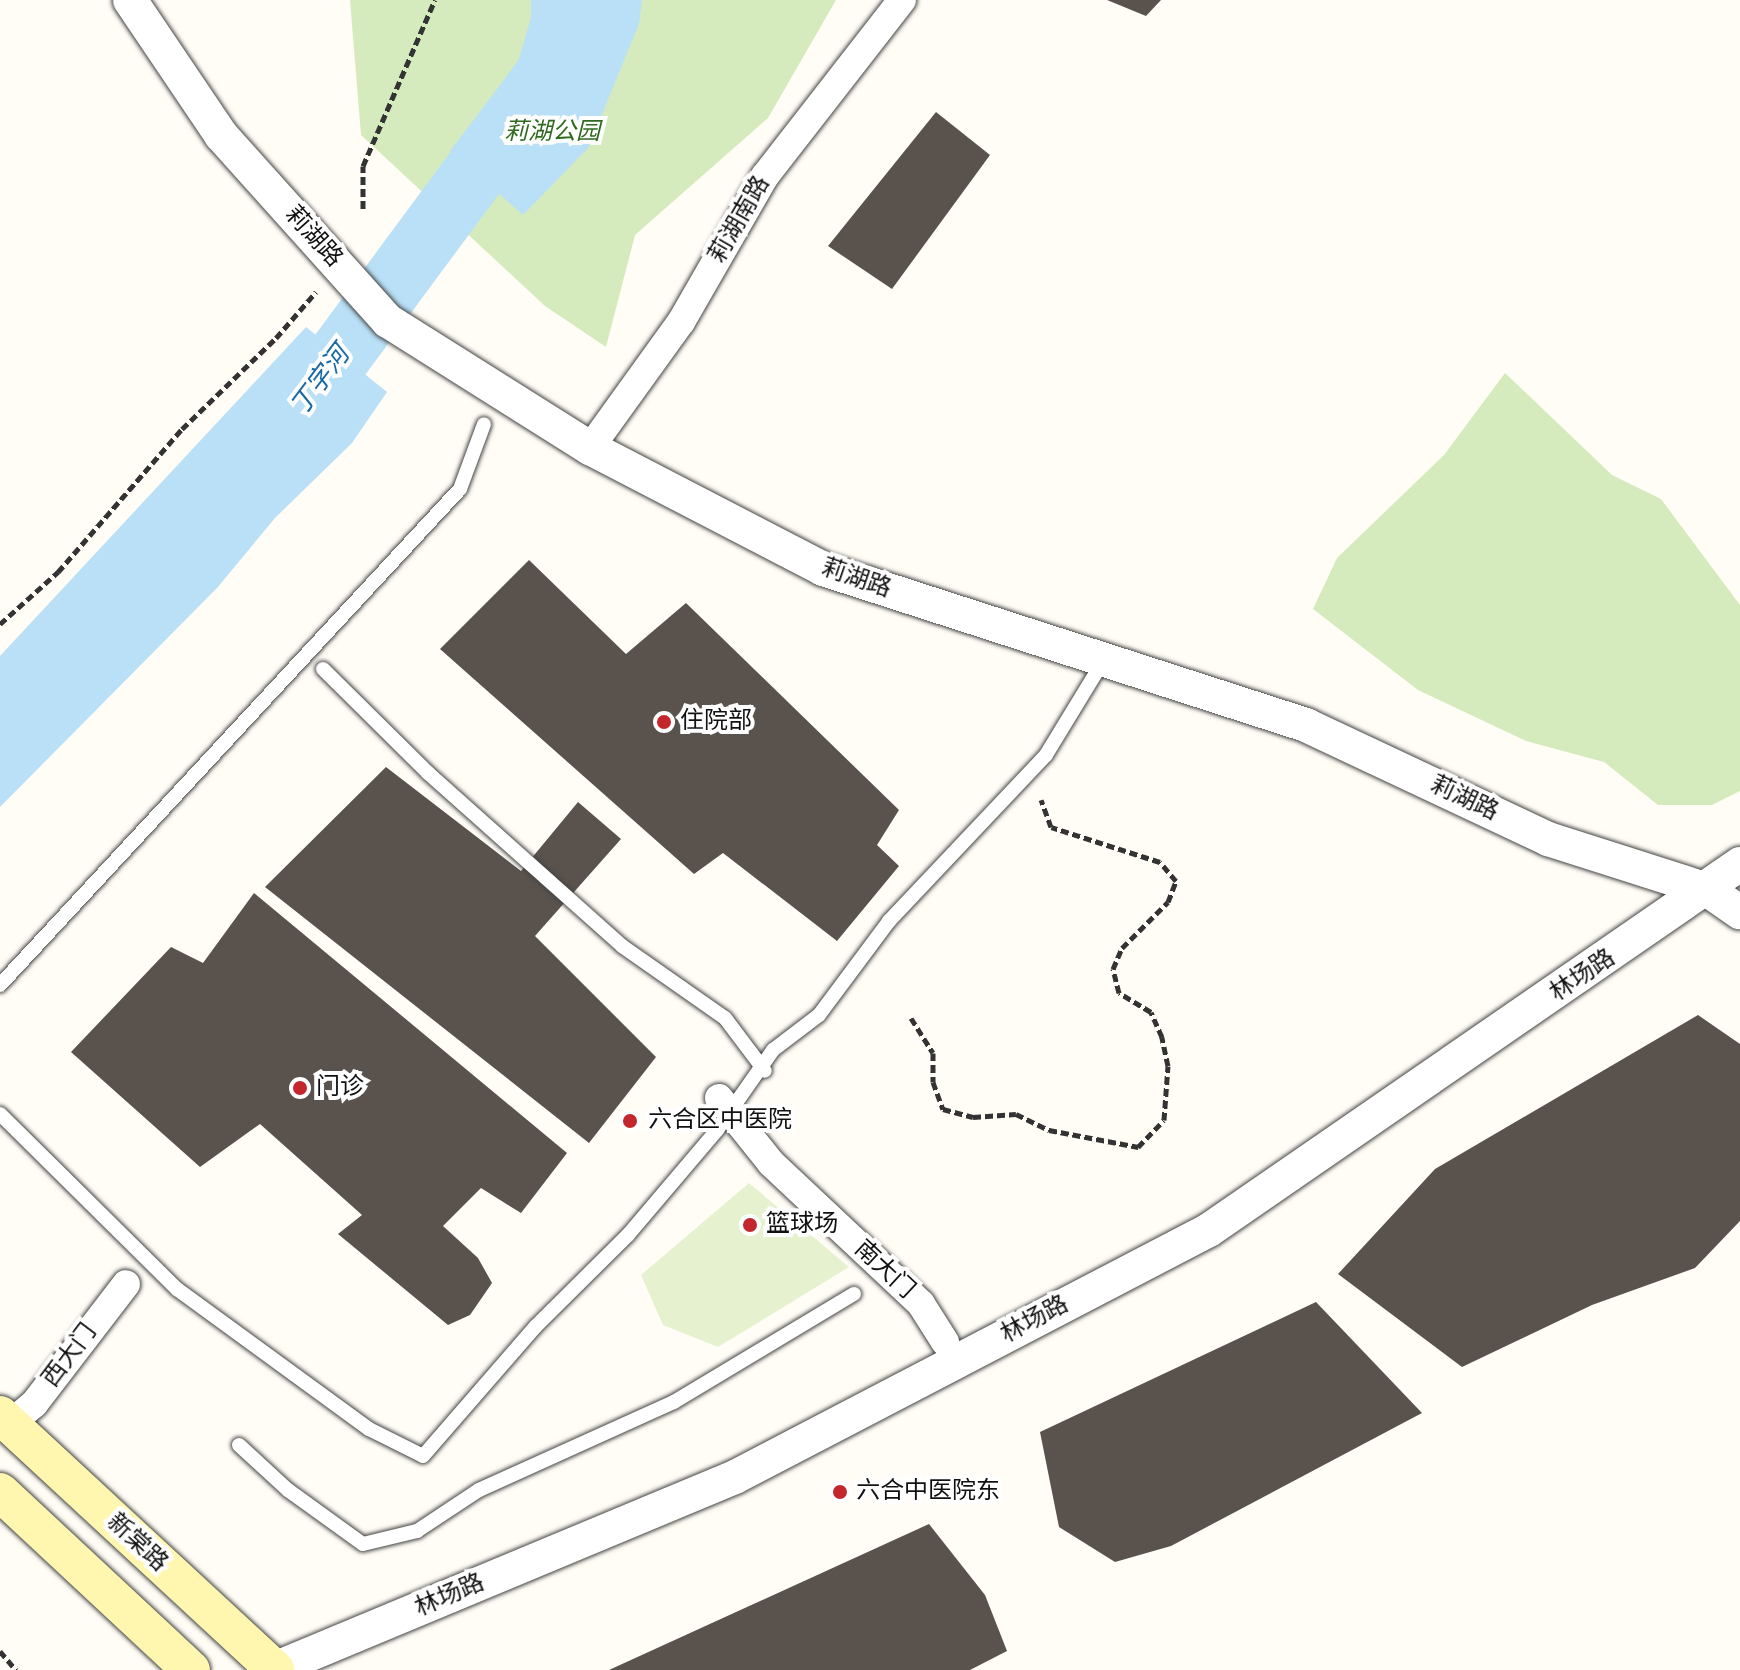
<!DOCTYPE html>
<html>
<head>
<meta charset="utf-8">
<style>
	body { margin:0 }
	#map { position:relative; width:1740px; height:1670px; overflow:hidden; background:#fffdf5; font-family:Spectral,"Noto Sans SC",serif }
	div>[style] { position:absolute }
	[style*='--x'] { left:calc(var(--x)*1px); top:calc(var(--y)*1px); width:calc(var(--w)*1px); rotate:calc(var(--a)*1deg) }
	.green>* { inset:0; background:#d5ebbd }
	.pitch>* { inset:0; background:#e6f2cf }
	.water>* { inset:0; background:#b9e0f7 }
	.river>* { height:64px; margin:-32px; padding:0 32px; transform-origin:32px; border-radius:32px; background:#b9e0f7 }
	.building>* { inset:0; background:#5a524d }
	.path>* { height:5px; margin-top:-2.5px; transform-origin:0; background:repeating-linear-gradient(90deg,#333 0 8px,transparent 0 12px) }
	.roads { filter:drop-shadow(0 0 2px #444) drop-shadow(0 0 2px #444) }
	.service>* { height:14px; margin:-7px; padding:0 7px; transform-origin:7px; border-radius:7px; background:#fff }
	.minor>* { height:28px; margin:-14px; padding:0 14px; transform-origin:14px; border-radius:14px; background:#fff }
	.tertiary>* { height:34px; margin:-17px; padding:0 17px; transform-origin:17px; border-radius:17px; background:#fff }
	.secondary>* { height:38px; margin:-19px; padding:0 19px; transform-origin:19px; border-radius:19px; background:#fff6b0 }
	.dots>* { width:22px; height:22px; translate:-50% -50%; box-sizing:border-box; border:4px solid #fff; border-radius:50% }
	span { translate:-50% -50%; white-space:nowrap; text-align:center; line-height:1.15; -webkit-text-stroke:8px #fff; paint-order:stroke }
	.park-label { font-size:24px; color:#2f6b1f; font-style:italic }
	.street-label { font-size:24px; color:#111 }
	.poi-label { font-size:24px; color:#111 }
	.left { translate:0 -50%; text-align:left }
	.water-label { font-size:26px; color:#1768a6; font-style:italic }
</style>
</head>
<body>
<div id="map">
	<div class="green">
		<div style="clip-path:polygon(350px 0,836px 0,768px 118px,635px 235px,606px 347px,545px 306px,361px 135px)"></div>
		<div style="clip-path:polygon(1505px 373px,1612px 475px,1661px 499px,1740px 605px,1740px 791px,1712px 805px,1658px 805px,1604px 762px,1526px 741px,1418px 690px,1313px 609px,1337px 558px,1444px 455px)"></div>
	</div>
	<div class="pitch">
		<div style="clip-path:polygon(749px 1183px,849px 1267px,718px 1347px,663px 1325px,641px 1275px)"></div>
	</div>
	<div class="water">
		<div style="clip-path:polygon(536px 0,642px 0,639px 24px,588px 148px,523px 215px,450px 151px,518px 62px)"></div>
		<div style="clip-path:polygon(306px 327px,387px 392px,352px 443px,275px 518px,217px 588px,0 807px,0 656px)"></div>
	</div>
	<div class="river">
		<div style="--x:289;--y:424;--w:460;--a:-53.5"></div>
		<div style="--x:563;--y:54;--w:54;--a:-90"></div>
	</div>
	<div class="building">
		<div style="clip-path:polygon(1107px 0,1161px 0,1146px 16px)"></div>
		<div style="clip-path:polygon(936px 112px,990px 155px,892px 289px,828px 246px)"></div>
		<div style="clip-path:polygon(529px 560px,626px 654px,686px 603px,899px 810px,877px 845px,899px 866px,837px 941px,723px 853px,694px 874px,440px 649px)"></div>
		<div style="clip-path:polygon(386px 767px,521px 871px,578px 802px,621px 839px,535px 936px,656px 1057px,589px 1143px,265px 887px)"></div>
		<div style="clip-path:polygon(254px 893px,567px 1153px,521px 1213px,481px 1188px,443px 1226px,478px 1258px,492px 1283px,470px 1315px,448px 1325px,338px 1234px,362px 1215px,260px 1124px,200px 1167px,71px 1052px,171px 947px,203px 963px)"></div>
		<div style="clip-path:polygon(1698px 1015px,1740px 1044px,1740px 1221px,1695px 1268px,1592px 1305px,1462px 1367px,1338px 1274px,1435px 1169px)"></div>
		<div style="clip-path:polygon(1316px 1302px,1422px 1413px,1171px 1546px,1115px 1562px,1059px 1527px,1040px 1432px)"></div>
		<div style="clip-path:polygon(929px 1524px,985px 1595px,1007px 1651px,970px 1670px,609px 1670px)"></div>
	</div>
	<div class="path">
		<div style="--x:363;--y:209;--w:43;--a:-90"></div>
		<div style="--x:363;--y:166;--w:181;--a:-66.6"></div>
		<div style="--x:0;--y:624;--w:78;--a:-41.9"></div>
		<div style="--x:58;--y:572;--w:189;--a:-49.1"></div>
		<div style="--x:182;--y:429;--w:131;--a:-44.1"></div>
		<div style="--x:276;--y:338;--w:61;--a:-49"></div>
		<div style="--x:911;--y:1018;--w:41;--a:57.8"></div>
		<div style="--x:933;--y:1053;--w:29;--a:90"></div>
		<div style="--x:933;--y:1082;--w:29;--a:70"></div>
		<div style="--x:943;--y:1109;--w:31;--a:15"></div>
		<div style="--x:973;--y:1117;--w:43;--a:-4"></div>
		<div style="--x:1016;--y:1114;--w:37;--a:26"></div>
		<div style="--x:1049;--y:1130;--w:91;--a:10.8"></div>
		<div style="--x:1138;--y:1147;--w:37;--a:-46"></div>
		<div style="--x:1164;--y:1120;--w:54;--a:-85.8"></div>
		<div style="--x:1168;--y:1066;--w:30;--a:-102"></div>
		<div style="--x:1162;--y:1037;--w:27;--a:-114"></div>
		<div style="--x:1151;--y:1012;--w:37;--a:-149"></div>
		<div style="--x:1119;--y:993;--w:25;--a:-104"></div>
		<div style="--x:1113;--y:969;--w:23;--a:-67"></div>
		<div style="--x:1122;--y:948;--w:65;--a:-45"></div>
		<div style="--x:1168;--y:902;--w:22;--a:-69"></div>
		<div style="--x:1176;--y:881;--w:25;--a:-130"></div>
		<div style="--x:1160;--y:862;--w:114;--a:-162.2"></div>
		<div style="--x:1051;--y:827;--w:29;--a:-110"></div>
		<div style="--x:0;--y:1651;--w:25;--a:50"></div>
	</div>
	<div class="roads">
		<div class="service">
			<div style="--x:323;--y:669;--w:148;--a:44.7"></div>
			<div style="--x:428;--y:773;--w:260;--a:41.7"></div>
			<div style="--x:622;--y:946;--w:126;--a:35"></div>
			<div style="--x:725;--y:1018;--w:66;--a:53"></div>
			<div style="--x:0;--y:985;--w:676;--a:-47.16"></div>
			<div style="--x:460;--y:489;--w:69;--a:-69.7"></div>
			<div style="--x:0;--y:1114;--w:249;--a:44.7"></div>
			<div style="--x:177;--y:1289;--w:238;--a:36.1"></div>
			<div style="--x:369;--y:1429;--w:60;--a:26.6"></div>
			<div style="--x:423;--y:1456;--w:172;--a:-49"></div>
			<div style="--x:536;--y:1326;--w:129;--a:-44.7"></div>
			<div style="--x:628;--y:1235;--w:138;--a:-49.7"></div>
			<div style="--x:717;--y:1130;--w:98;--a:-55"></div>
			<div style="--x:773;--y:1050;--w:58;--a:-37.3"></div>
			<div style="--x:819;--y:1015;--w:117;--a:-53.3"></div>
			<div style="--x:889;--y:921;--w:228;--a:-46.6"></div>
			<div style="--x:1046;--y:755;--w:98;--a:-58.7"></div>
			<div style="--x:239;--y:1445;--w:67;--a:42.6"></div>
			<div style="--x:288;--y:1490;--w:92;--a:35.8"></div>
			<div style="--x:363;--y:1544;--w:56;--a:-13.5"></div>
			<div style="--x:417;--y:1531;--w:74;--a:-33.5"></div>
			<div style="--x:479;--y:1490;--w:214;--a:-24.3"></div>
			<div style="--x:674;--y:1402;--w:210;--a:-31"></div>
		</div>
		<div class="minor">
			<div style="--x:590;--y:448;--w:155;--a:-54.2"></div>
			<div style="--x:681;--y:322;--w:168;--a:-60.1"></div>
			<div style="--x:765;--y:176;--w:223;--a:-52.1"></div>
			<div style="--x:719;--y:1098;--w:83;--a:51.3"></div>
			<div style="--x:771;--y:1163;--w:206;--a:43.2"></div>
			<div style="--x:921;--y:1304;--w:45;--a:57.7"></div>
			<div style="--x:10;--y:1424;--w:31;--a:-40"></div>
			<div style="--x:34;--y:1404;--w:151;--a:-52.5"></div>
		</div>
		<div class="tertiary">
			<div style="--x:130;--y:0;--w:163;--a:56"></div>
			<div style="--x:221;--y:135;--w:250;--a:48.1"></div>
			<div style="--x:388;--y:321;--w:239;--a:32.2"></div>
			<div style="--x:590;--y:448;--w:263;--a:27.4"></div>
			<div style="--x:823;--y:569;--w:508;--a:17.9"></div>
			<div style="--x:1306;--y:725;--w:268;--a:25.2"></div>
			<div style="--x:1548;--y:839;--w:168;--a:17.7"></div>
			<div style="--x:1708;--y:890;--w:39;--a:35"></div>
			<div style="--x:272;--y:1670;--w:502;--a:-22.63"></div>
			<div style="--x:735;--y:1477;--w:534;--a:-27.52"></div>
			<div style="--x:1209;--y:1230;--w:645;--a:-34.58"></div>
		</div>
		<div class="secondary">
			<div style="--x:0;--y:1415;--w:375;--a:42.8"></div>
			<div style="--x:0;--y:1492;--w:261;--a:43"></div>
		</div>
	</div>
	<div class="dots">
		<div style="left:664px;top:722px;background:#c4262e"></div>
		<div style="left:300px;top:1088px;background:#c4262e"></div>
		<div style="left:630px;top:1121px;background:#c4262e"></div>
		<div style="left:750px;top:1225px;background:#c4262e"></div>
		<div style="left:840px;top:1492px;background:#c4262e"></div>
	</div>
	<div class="park-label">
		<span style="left:552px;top:133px">莉湖公园</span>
	</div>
	<div class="street-label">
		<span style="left:740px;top:220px;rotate:-60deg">莉湖南路</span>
		<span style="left:313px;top:237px;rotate:48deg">莉湖路</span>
		<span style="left:856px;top:579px;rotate:19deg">莉湖路</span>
		<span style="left:1464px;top:799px;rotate:25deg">莉湖路</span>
		<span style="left:1583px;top:976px;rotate:-34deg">林场路</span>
		<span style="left:884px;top:1270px;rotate:43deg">南大门</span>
		<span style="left:1035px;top:1320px;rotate:-28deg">林场路</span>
		<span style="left:70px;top:1356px;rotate:-53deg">西大门</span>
		<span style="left:137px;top:1543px;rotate:43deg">新棠路</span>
		<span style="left:450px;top:1596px;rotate:-23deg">林场路</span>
	</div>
	<div class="poi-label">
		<span class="left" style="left:680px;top:722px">住院部</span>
		<span class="left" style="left:316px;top:1088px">门诊</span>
		<span class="left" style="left:648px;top:1121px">六合区中医院</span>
		<span class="left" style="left:766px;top:1225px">篮球场</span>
		<span class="left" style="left:856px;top:1492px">六合中医院东</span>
	</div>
	<div class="water-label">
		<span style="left:321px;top:381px;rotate:-53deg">丁字河</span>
	</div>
</div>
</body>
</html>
